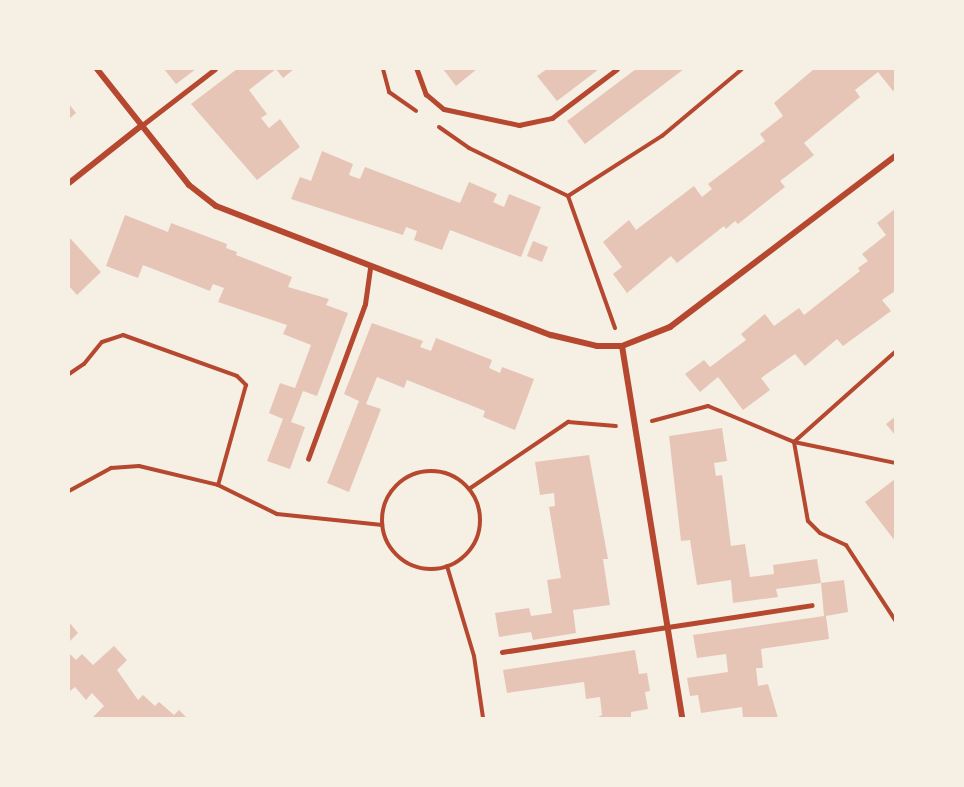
<!DOCTYPE html>
<html>
<head>
<meta charset="utf-8">
<style>
	body { margin:0 }
	#map { position:relative; width:964px; height:787px; overflow:hidden; background:#f6efe4; font-family:"Source Sans 3",sans-serif }
	div>[style] { position:absolute }
	[style*='--x'] { left:calc(var(--x)*1px); top:calc(var(--y)*1px); width:calc(var(--w)*1px); rotate:calc(var(--a)*1deg) }
	.building>* { inset:0; background:#e6c5b7 }
	.path>* { height:4px; margin:-2px; padding:0 2px; transform-origin:2px; border-radius:2px; background:#b5482f }
	.path>.ring { margin:-2px; padding:0; box-sizing:content-box; background:none; border:4px solid #b5482f; border-radius:50% }
	.service>* { height:4.5px; margin:-2.25px; padding:0 2.25px; transform-origin:2.25px; border-radius:2.25px; background:#b5482f }
	.minor>* { height:6px; margin:-3px; padding:0 3px; transform-origin:3px; border-radius:3px; background:#b5482f }
	span { translate:-50% -50%; white-space:nowrap; text-align:center; line-height:1.15; -webkit-text-stroke:5px #f6efe4; paint-order:stroke }
	.frame { position:absolute; inset:0; border:70px solid #f6efe4; pointer-events:none }
</style>
</head>
<body>
<div id="map">
	<div class="building">
		<div style="clip-path:polygon(164px 69px,196px 69px,176px 84px)"></div>
		<div style="clip-path:polygon(237px 69px,294px 69px,283px 78px,276px 69px,249px 90px,267px 114px,261px 118px,269px 128px,280px 119px,300px 147px,257px 180px,191px 104px)"></div>
		<div style="clip-path:polygon(443px 69px,477px 69px,456px 86px)"></div>
		<div style="clip-path:polygon(547px 69px,599px 69px,557px 101px,537px 76px)"></div>
		<div style="clip-path:polygon(636px 69px,684px 69px,585px 144px,567px 121px)"></div>
		<div style="clip-path:polygon(814px 69px,895px 69px,895px 89px,893px 91px,878px 72px,855px 90px,860px 97px,804px 143px,814px 155px,780px 181px,785px 187px,738px 224px,735px 221px,726px 229px,724px 226px,677px 263px,671px 256px,627px 293px,613px 274px,622px 267px,603px 242px,629px 220px,636px 230px,694px 186px,702px 197px,712px 189px,708px 184px,765px 141px,760px 134px,783px 116px,774px 103px)"></div>
		<div style="clip-path:polygon(69px 104px,76px 113px,69px 119px)"></div>
		<div style="clip-path:polygon(322px 151px,353px 164px,349px 175px,360px 179px,365px 167px,460px 203px,469px 182px,497px 194px,493px 202px,504px 207px,509px 194px,541px 207px,521px 257px,450px 230px,442px 250px,414px 240px,417px 231px,406px 227px,403px 235px,291px 199px,300px 177px,311px 181px)"></div>
		<div style="clip-path:polygon(895px 209px,895px 291px,882px 300px,891px 311px,843px 346px,837px 339px,805px 366px,795px 354px,761px 378px,770px 390px,743px 410px,718px 377px,700px 392px,685px 374px,704px 360px,710px 367px,746px 340px,741px 334px,765px 314px,774px 326px,799px 308px,804px 315px,860px 271px,858px 268px,868px 261px,862px 254px,886px 235px,877px 223px)"></div>
		<div style="clip-path:polygon(125px 215px,168px 232px,171px 223px,227px 244px,226px 248px,237px 252px,236px 255px,292px 277px,288px 287px,329px 299px,326px 305px,348px 313px,317px 396px,303px 391px,291px 422px,305px 427px,290px 469px,267px 461px,283px 419px,269px 413px,280px 383px,295px 388px,311px 345px,283px 334px,287px 325px,218px 302px,224px 288px,213px 284px,210px 291px,143px 265px,138px 278px,106px 266px)"></div>
		<div style="clip-path:polygon(69px 237px,101px 272px,77px 295px,69px 286px)"></div>
		<div style="clip-path:polygon(533px 241px,548px 247px,542px 262px,527px 256px)"></div>
		<div style="clip-path:polygon(372px 323px,423px 341px,420px 347px,431px 351px,436px 338px,492px 360px,489px 368px,500px 373px,502px 367px,534px 379px,515px 430px,483px 417px,485px 411px,407px 380px,404px 388px,377px 377px,366px 404px,381px 409px,349px 492px,327px 483px,359px 401px,344px 394px)"></div>
		<div style="clip-path:polygon(895px 417px,895px 435px,886px 424px)"></div>
		<div style="clip-path:polygon(722px 428px,727px 461px,714px 463px,716px 476px,722px 475px,731px 546px,745px 544px,750px 577px,774px 574px,773px 565px,817px 559px,821px 583px,844px 580px,848px 612px,826px 616px,829px 639px,761px 649px,763px 668px,756px 668px,758px 686px,768px 684px,778px 718px,743px 718px,742px 707px,701px 713px,698px 695px,690px 696px,687px 678px,728px 672px,726px 654px,697px 658px,693px 635px,824px 616px,821px 583px,776px 589px,778px 597px,733px 603px,731px 580px,697px 585px,690px 540px,681px 541px,669px 436px)"></div>
		<div style="clip-path:polygon(589px 455px,608px 559px,603px 559px,610px 605px,573px 610px,576px 633px,533px 640px,531px 632px,499px 637px,495px 613px,529px 608px,531px 616px,552px 613px,547px 580px,561px 578px,549px 507px,555px 506px,554px 493px,540px 495px,535px 462px)"></div>
		<div style="clip-path:polygon(895px 479px,895px 541px,865px 502px)"></div>
		<div style="clip-path:polygon(69px 622px,78px 633px,69px 642px)"></div>
		<div style="clip-path:polygon(114px 646px,127px 660px,117px 670px,138px 700px,143px 695px,155px 706px,159px 702px,174px 715px,179px 710px,187px 718px,92px 718px,104px 706px,92px 693px,86px 700px,75px 687px,69px 692px,69px 653px,76px 660px,82px 654px,93px 665px)"></div>
		<div style="clip-path:polygon(635px 650px,639px 674px,647px 673px,650px 691px,645px 692px,648px 709px,631px 712px,631px 718px,596px 718px,602px 715px,600px 697px,586px 699px,584px 682px,507px 693px,503px 670px)"></div>
	</div>
	<div class="path">
		<div style="--x:383;--y:69;--w:24;--a:75"></div>
		<div style="--x:389;--y:92;--w:33;--a:35"></div>
		<div style="--x:439;--y:127;--w:37;--a:35"></div>
		<div style="--x:469;--y:148;--w:110;--a:25.9"></div>
		<div style="--x:615;--y:328;--w:140;--a:-109.6"></div>
		<div style="--x:568;--y:196;--w:112;--a:-32.6"></div>
		<div style="--x:662;--y:136;--w:104;--a:-39.9"></div>
		<div style="--x:895;--y:352;--w:135;--a:138.3"></div>
		<div style="--x:794;--y:442;--w:80;--a:80"></div>
		<div style="--x:808;--y:521;--w:17;--a:45"></div>
		<div style="--x:820;--y:533;--w:29;--a:25"></div>
		<div style="--x:846;--y:545;--w:90;--a:56.8"></div>
		<div style="--x:69;--y:374;--w:18;--a:-34"></div>
		<div style="--x:84;--y:364;--w:28;--a:-51"></div>
		<div style="--x:102;--y:342;--w:22;--a:-18"></div>
		<div style="--x:123;--y:335;--w:121;--a:19.8"></div>
		<div style="--x:237;--y:376;--w:13;--a:45"></div>
		<div style="--x:246;--y:385;--w:104;--a:105.6"></div>
		<div style="--x:652;--y:421;--w:58;--a:-15"></div>
		<div style="--x:708;--y:406;--w:93;--a:22.7"></div>
		<div style="--x:794;--y:442;--w:103;--a:11.7"></div>
		<div class="ring" style="left:382px;top:471px;width:94px;height:94px"></div>
		<div style="--x:469;--y:489;--w:120;--a:-34.1"></div>
		<div style="--x:568;--y:422;--w:48;--a:4.8"></div>
		<div style="--x:69;--y:491;--w:48;--a:-28.7"></div>
		<div style="--x:111;--y:468;--w:28;--a:-4"></div>
		<div style="--x:139;--y:466;--w:81;--a:13.5"></div>
		<div style="--x:218;--y:485;--w:66;--a:26.2"></div>
		<div style="--x:277;--y:514;--w:106;--a:6"></div>
		<div style="--x:447;--y:566;--w:94;--a:73.3"></div>
		<div style="--x:474;--y:656;--w:63;--a:81.7"></div>
	</div>
	<div class="service">
		<div style="--x:417;--y:69;--w:27;--a:70"></div>
		<div style="--x:426;--y:94;--w:23;--a:40"></div>
		<div style="--x:444;--y:109;--w:77;--a:12"></div>
		<div style="--x:519;--y:125;--w:34;--a:-12"></div>
		<div style="--x:552;--y:118;--w:81;--a:-37"></div>
		<div style="--x:141;--y:126;--w:93;--a:-37.6"></div>
		<div style="--x:308;--y:459;--w:165;--a:-69.8"></div>
		<div style="--x:365;--y:304;--w:37;--a:-82"></div>
		<div style="--x:502;--y:652;--w:313;--a:-8.6"></div>
	</div>
	<div class="minor">
		<div style="--x:97;--y:69;--w:148;--a:51.6"></div>
		<div style="--x:189;--y:185;--w:34;--a:38"></div>
		<div style="--x:216;--y:206;--w:359;--a:21.1"></div>
		<div style="--x:551;--y:335;--w:47;--a:13.4"></div>
		<div style="--x:597;--y:346;--w:25;--a:0"></div>
		<div style="--x:622;--y:346;--w:52;--a:-21.6"></div>
		<div style="--x:670;--y:327;--w:283;--a:-37.2"></div>
		<div style="--x:69;--y:183;--w:92;--a:-38.4"></div>
		<div style="--x:622;--y:346;--w:377;--a:80.8"></div>
	</div>
	<div class="frame"></div>
</div>
</body>
</html>
